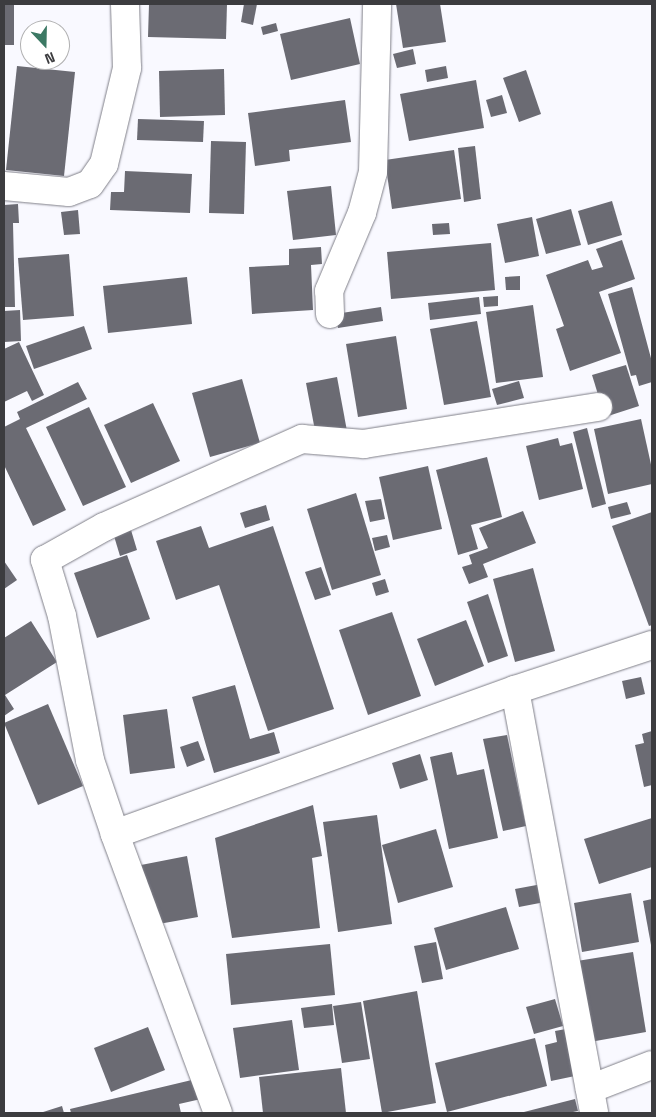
<!DOCTYPE html>
<html>
<head>
<meta charset="utf-8">
<style>
	body { margin:0 }
	#map { position:relative; width:656px; height:1117px; overflow:hidden; background:#f9f9ff; font-family:"Space Grotesk",sans-serif }
	div>[style] { position:absolute }
	[style*='--x'] { left:calc(var(--x)*1px); top:calc(var(--y)*1px); width:calc(var(--w)*1px); rotate:calc(var(--a)*1deg) }
	.building>* { inset:0; background:#6b6b73 }
	.roads { filter:drop-shadow(0 0 1px #7f7f88) drop-shadow(0 0 1px #7f7f88) }
	.minor>* { height:28px; margin:-14px; padding:0 14px; transform-origin:14px; border-radius:14px; background:#fff }
	span { translate:-50% -50%; white-space:nowrap; text-align:center; line-height:1.15; -webkit-text-stroke:5px #fff; paint-order:stroke }
	.frame { position:absolute; inset:0; border:5px solid #3c3c3f; pointer-events:none }
	.north { position:absolute; left:20px; top:20px; width:50px; height:50px; box-sizing:border-box; background:#fff; border:1px solid #b1b1b2; border-radius:50%; rotate:159deg; font-size:14px; font-weight:700; line-height:20px; text-align:center; color:#3c3c3f }
	.north::after { content:''; display:block; margin:auto; width:18px; height:22px; background:#3c7964; clip-path:polygon(50% 0,100% 100%,50% 72%,0 100%) }
</style>
</head>
<body>
<div id="map">
	<div class="building">
		<div style="clip-path:polygon(4px 4px,14px 4px,14px 45px,4px 45px)"></div>
		<div style="clip-path:polygon(149px 4px,227px 4px,226px 39px,148px 37px)"></div>
		<div style="clip-path:polygon(244px 4px,257px 4px,253px 25px,241px 22px)"></div>
		<div style="clip-path:polygon(396px 4px,440px 4px,446px 42px,403px 48px)"></div>
		<div style="clip-path:polygon(350px 18px,360px 64px,291px 80px,280px 34px)"></div>
		<div style="clip-path:polygon(276px 23px,278px 31px,263px 35px,261px 27px)"></div>
		<div style="clip-path:polygon(413px 49px,416px 64px,397px 68px,393px 54px)"></div>
		<div style="clip-path:polygon(17px 66px,75px 72px,64px 176px,6px 170px)"></div>
		<div style="clip-path:polygon(446px 66px,448px 78px,427px 82px,425px 70px)"></div>
		<div style="clip-path:polygon(224px 69px,225px 115px,160px 117px,159px 71px)"></div>
		<div style="clip-path:polygon(526px 70px,541px 114px,519px 122px,503px 78px)"></div>
		<div style="clip-path:polygon(476px 80px,484px 128px,409px 141px,400px 94px)"></div>
		<div style="clip-path:polygon(502px 95px,507px 113px,491px 117px,486px 100px)"></div>
		<div style="clip-path:polygon(345px 100px,351px 142px,289px 150px,290px 161px,255px 166px,248px 113px)"></div>
		<div style="clip-path:polygon(138px 119px,204px 121px,203px 142px,137px 140px)"></div>
		<div style="clip-path:polygon(211px 141px,246px 142px,244px 214px,209px 213px)"></div>
		<div style="clip-path:polygon(475px 146px,481px 199px,464px 202px,458px 148px)"></div>
		<div style="clip-path:polygon(454px 150px,461px 199px,392px 209px,385px 160px)"></div>
		<div style="clip-path:polygon(125px 171px,192px 174px,190px 213px,110px 210px,111px 192px,124px 192px)"></div>
		<div style="clip-path:polygon(331px 186px,336px 235px,293px 240px,287px 191px)"></div>
		<div style="clip-path:polygon(612px 201px,622px 235px,588px 245px,578px 211px)"></div>
		<div style="clip-path:polygon(18px 204px,19px 223px,13px 223px,15px 307px,4px 307px,4px 205px)"></div>
		<div style="clip-path:polygon(571px 209px,581px 245px,546px 254px,536px 219px)"></div>
		<div style="clip-path:polygon(78px 210px,80px 234px,64px 235px,61px 212px)"></div>
		<div style="clip-path:polygon(532px 217px,539px 256px,505px 263px,497px 224px)"></div>
		<div style="clip-path:polygon(449px 223px,450px 234px,433px 235px,432px 224px)"></div>
		<div style="clip-path:polygon(622px 240px,635px 279px,599px 292px,621px 353px,570px 371px,556px 329px,564px 326px,546px 275px,588px 260px,592px 270px,603px 267px,596px 249px)"></div>
		<div style="clip-path:polygon(491px 243px,495px 290px,391px 299px,387px 252px)"></div>
		<div style="clip-path:polygon(321px 247px,322px 264px,311px 265px,313px 310px,252px 314px,249px 267px,289px 265px,289px 249px)"></div>
		<div style="clip-path:polygon(69px 254px,74px 316px,23px 320px,18px 258px)"></div>
		<div style="clip-path:polygon(520px 276px,520px 290px,506px 290px,505px 277px)"></div>
		<div style="clip-path:polygon(187px 277px,192px 324px,108px 333px,103px 286px)"></div>
		<div style="clip-path:polygon(632px 287px,652px 362px,652px 382px,639px 386px,636px 375px,631px 376px,608px 294px)"></div>
		<div style="clip-path:polygon(498px 296px,498px 306px,484px 307px,483px 297px)"></div>
		<div style="clip-path:polygon(479px 297px,481px 314px,430px 320px,428px 303px)"></div>
		<div style="clip-path:polygon(533px 305px,543px 377px,496px 383px,486px 312px)"></div>
		<div style="clip-path:polygon(381px 307px,383px 321px,338px 328px,335px 314px)"></div>
		<div style="clip-path:polygon(20px 310px,21px 341px,4px 342px,4px 311px)"></div>
		<div style="clip-path:polygon(477px 321px,491px 397px,444px 405px,430px 329px)"></div>
		<div style="clip-path:polygon(84px 326px,92px 349px,34px 369px,26px 346px)"></div>
		<div style="clip-path:polygon(396px 336px,407px 409px,358px 417px,346px 344px)"></div>
		<div style="clip-path:polygon(19px 342px,44px 395px,32px 401px,27px 391px,4px 402px,4px 349px)"></div>
		<div style="clip-path:polygon(626px 365px,639px 406px,605px 417px,592px 375px)"></div>
		<div style="clip-path:polygon(337px 377px,347px 431px,316px 436px,306px 383px)"></div>
		<div style="clip-path:polygon(242px 379px,260px 443px,210px 457px,192px 393px)"></div>
		<div style="clip-path:polygon(519px 381px,524px 398px,497px 405px,492px 389px)"></div>
		<div style="clip-path:polygon(78px 382px,87px 399px,26px 428px,66px 510px,33px 526px,4px 465px,4px 427px,20px 419px,17px 412px)"></div>
		<div style="clip-path:polygon(153px 403px,180px 461px,131px 483px,104px 425px)"></div>
		<div style="clip-path:polygon(89px 407px,126px 487px,83px 506px,46px 427px)"></div>
		<div style="clip-path:polygon(641px 419px,652px 469px,652px 484px,608px 494px,594px 429px)"></div>
		<div style="clip-path:polygon(587px 428px,606px 504px,592px 508px,573px 432px)"></div>
		<div style="clip-path:polygon(558px 438px,560px 446px,572px 443px,583px 489px,539px 500px,526px 446px)"></div>
		<div style="clip-path:polygon(487px 457px,502px 517px,471px 525px,478px 549px,458px 555px,436px 470px)"></div>
		<div style="clip-path:polygon(428px 466px,442px 529px,393px 540px,379px 477px)"></div>
		<div style="clip-path:polygon(356px 493px,381px 575px,332px 590px,307px 509px)"></div>
		<div style="clip-path:polygon(381px 499px,385px 519px,370px 522px,365px 501px)"></div>
		<div style="clip-path:polygon(627px 502px,631px 514px,611px 519px,608px 507px)"></div>
		<div style="clip-path:polygon(266px 505px,270px 520px,245px 528px,240px 513px)"></div>
		<div style="clip-path:polygon(523px 511px,536px 543px,483px 564px,488px 577px,469px 584px,462px 567px,472px 564px,469px 555px,488px 548px,479px 528px)"></div>
		<div style="clip-path:polygon(652px 512px,652px 625px,649px 626px,612px 526px)"></div>
		<div style="clip-path:polygon(201px 526px,209px 548px,273px 526px,334px 709px,268px 731px,219px 585px,176px 600px,156px 541px)"></div>
		<div style="clip-path:polygon(131px 530px,137px 550px,120px 556px,114px 536px)"></div>
		<div style="clip-path:polygon(387px 535px,390px 547px,375px 551px,372px 538px)"></div>
		<div style="clip-path:polygon(127px 555px,150px 619px,97px 638px,74px 573px)"></div>
		<div style="clip-path:polygon(4px 561px,17px 580px,4px 589px)"></div>
		<div style="clip-path:polygon(321px 567px,331px 595px,315px 600px,305px 572px)"></div>
		<div style="clip-path:polygon(533px 568px,555px 651px,515px 662px,493px 579px)"></div>
		<div style="clip-path:polygon(385px 579px,389px 592px,376px 596px,372px 583px)"></div>
		<div style="clip-path:polygon(488px 594px,508px 656px,488px 663px,467px 602px)"></div>
		<div style="clip-path:polygon(392px 612px,421px 696px,368px 715px,339px 630px)"></div>
		<div style="clip-path:polygon(466px 620px,484px 666px,435px 686px,417px 639px)"></div>
		<div style="clip-path:polygon(31px 621px,57px 662px,5px 695px,14px 709px,4px 716px,4px 638px)"></div>
		<div style="clip-path:polygon(641px 677px,645px 694px,626px 699px,622px 681px)"></div>
		<div style="clip-path:polygon(235px 685px,250px 739px,274px 732px,280px 753px,214px 773px,192px 697px)"></div>
		<div style="clip-path:polygon(48px 704px,83px 786px,38px 805px,4px 723px)"></div>
		<div style="clip-path:polygon(167px 709px,175px 768px,130px 774px,123px 715px)"></div>
		<div style="clip-path:polygon(652px 731px,652px 785px,644px 787px,635px 745px,644px 743px,642px 734px)"></div>
		<div style="clip-path:polygon(507px 735px,526px 826px,503px 831px,483px 739px)"></div>
		<div style="clip-path:polygon(198px 741px,205px 760px,187px 767px,180px 747px)"></div>
		<div style="clip-path:polygon(452px 752px,457px 775px,484px 769px,498px 838px,449px 849px,430px 757px)"></div>
		<div style="clip-path:polygon(420px 754px,428px 780px,400px 789px,392px 763px)"></div>
		<div style="clip-path:polygon(313px 805px,322px 856px,312px 858px,320px 928px,232px 938px,215px 838px)"></div>
		<div style="clip-path:polygon(377px 815px,392px 924px,338px 932px,323px 822px)"></div>
		<div style="clip-path:polygon(652px 818px,652px 867px,599px 884px,584px 839px)"></div>
		<div style="clip-path:polygon(436px 829px,453px 887px,398px 903px,382px 845px)"></div>
		<div style="clip-path:polygon(187px 856px,198px 917px,153px 925px,141px 865px)"></div>
		<div style="clip-path:polygon(542px 884px,545px 902px,519px 907px,515px 889px)"></div>
		<div style="clip-path:polygon(631px 893px,639px 942px,582px 952px,574px 903px)"></div>
		<div style="clip-path:polygon(652px 899px,652px 945px,651px 945px,643px 901px)"></div>
		<div style="clip-path:polygon(506px 907px,519px 949px,446px 970px,434px 928px)"></div>
		<div style="clip-path:polygon(436px 942px,443px 979px,422px 983px,414px 946px)"></div>
		<div style="clip-path:polygon(330px 944px,335px 995px,231px 1005px,226px 954px)"></div>
		<div style="clip-path:polygon(633px 952px,646px 1032px,590px 1042px,577px 961px)"></div>
		<div style="clip-path:polygon(417px 991px,436px 1103px,382px 1113px,363px 1001px)"></div>
		<div style="clip-path:polygon(555px 999px,563px 1026px,534px 1034px,526px 1007px)"></div>
		<div style="clip-path:polygon(361px 1002px,370px 1059px,342px 1063px,333px 1006px)"></div>
		<div style="clip-path:polygon(332px 1004px,334px 1025px,304px 1028px,301px 1008px)"></div>
		<div style="clip-path:polygon(292px 1020px,299px 1070px,240px 1078px,233px 1028px)"></div>
		<div style="clip-path:polygon(148px 1027px,165px 1070px,111px 1092px,94px 1048px)"></div>
		<div style="clip-path:polygon(566px 1029px,575px 1076px,551px 1081px,545px 1045px,557px 1042px,555px 1031px)"></div>
		<div style="clip-path:polygon(535px 1038px,547px 1086px,447px 1112px,435px 1063px)"></div>
		<div style="clip-path:polygon(341px 1068px,346px 1113px,263px 1113px,259px 1077px)"></div>
		<div style="clip-path:polygon(196px 1079px,201px 1099px,179px 1104px,181px 1113px,71px 1113px,70px 1109px)"></div>
		<div style="clip-path:polygon(575px 1099px,578px 1111px,568px 1113px,520px 1113px)"></div>
		<div style="clip-path:polygon(62px 1106px,64px 1113px,40px 1113px)"></div>
	</div>
	<div class="roads">
		<div class="minor">
			<div style="--x:4;--y:186;--w:65;--a:5.3"></div>
			<div style="--x:69;--y:192;--w:22;--a:-21"></div>
			<div style="--x:90;--y:184;--w:24;--a:-55"></div>
			<div style="--x:104;--y:164;--w:99;--a:-76.5"></div>
			<div style="--x:127;--y:68;--w:64;--a:-91.8"></div>
			<div style="--x:330;--y:314;--w:23;--a:-92"></div>
			<div style="--x:329;--y:291;--w:85;--a:-67.1"></div>
			<div style="--x:362;--y:213;--w:42;--a:-75"></div>
			<div style="--x:373;--y:172;--w:168;--a:-88.6"></div>
			<div style="--x:515;--y:690;--w:430;--a:79.4"></div>
			<div style="--x:115;--y:834;--w:78;--a:-108.7"></div>
			<div style="--x:90;--y:760;--w:147;--a:-101"></div>
			<div style="--x:62;--y:616;--w:59;--a:-106.9"></div>
			<div style="--x:45;--y:560;--w:68;--a:-29.2"></div>
			<div style="--x:104;--y:527;--w:217;--a:-24"></div>
			<div style="--x:302;--y:439;--w:62;--a:4.6"></div>
			<div style="--x:364;--y:444;--w:237;--a:-9"></div>
			<div style="--x:590;--y:1089;--w:66;--a:-21.2"></div>
			<div style="--x:218;--y:1113;--w:297;--a:-110.3"></div>
			<div style="--x:115;--y:834;--w:425;--a:-19.8"></div>
			<div style="--x:515;--y:690;--w:144;--a:-18.2"></div>
		</div>
	</div>
	<div class="frame"></div>
	<div class="north">N</div>
</div>
</body>
</html>
